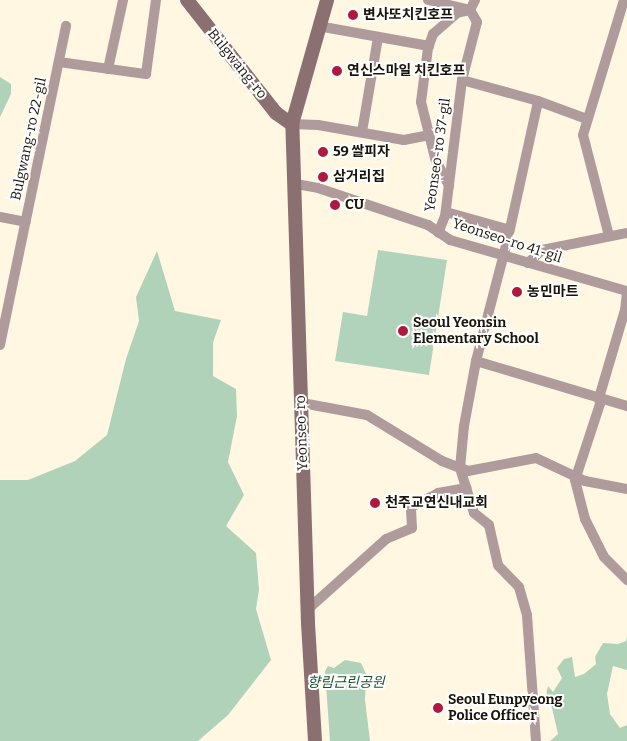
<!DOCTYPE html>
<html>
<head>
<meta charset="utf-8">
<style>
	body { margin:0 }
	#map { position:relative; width:627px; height:741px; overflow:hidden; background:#fff7e1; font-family:Bitter,"Noto Sans KR",serif }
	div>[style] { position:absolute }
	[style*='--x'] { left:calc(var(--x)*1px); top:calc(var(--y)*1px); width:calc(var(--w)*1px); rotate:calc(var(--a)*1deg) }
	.green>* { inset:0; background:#b1d3bb }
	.forest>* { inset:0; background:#b0d2b9 }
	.minor>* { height:10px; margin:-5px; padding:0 5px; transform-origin:5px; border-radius:5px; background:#af9b9c }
	.secondary>* { height:14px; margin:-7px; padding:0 7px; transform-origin:7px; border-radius:7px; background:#8b7071 }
	.dots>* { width:14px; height:14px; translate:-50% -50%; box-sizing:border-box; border:2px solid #fff; border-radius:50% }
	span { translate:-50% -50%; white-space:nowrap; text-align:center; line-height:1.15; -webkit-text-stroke:4px #fff; paint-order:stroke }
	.poi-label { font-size:14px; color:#18150b; font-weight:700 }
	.left { translate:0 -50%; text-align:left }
	.street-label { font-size:14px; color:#18150b }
	.park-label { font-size:14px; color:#1a5231; font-style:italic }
</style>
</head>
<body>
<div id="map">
	<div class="green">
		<div style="clip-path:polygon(378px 250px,447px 260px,429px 375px,335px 361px,343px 312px,367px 316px)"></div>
	</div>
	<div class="forest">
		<div style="clip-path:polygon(0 77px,11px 84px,11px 94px,0 117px)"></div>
		<div style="clip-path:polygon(157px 251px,175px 311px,221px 320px,213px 342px,213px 376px,236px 389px,237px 416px,228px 462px,244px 495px,226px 526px,256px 553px,259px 590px,256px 609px,271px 660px,228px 715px,198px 741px,0 741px,0 480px,28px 480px,75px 461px,107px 435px,126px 359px,139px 321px,136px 297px)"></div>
		<div style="clip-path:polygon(627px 636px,627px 670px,613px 666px,607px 694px,610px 714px,620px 728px,627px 725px,627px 741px,550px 741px,558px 734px,552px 708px,546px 695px,548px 686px,553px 692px,562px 678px,557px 668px,564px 659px,572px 657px,575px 677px,584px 674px,596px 664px,595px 657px,603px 643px,618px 644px,626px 641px)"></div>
		<div style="clip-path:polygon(345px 660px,361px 663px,366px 674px,365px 700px,370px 741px,330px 741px,325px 671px,328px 666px,334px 668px)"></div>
	</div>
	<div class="minor">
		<div style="--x:428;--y:0;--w:43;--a:13.4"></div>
		<div style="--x:470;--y:10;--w:14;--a:60"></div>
		<div style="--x:477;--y:22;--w:60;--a:104.5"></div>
		<div style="--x:462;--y:80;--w:137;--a:97.1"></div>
		<div style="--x:445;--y:216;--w:18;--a:112"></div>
		<div style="--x:318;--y:26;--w:113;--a:10.2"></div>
		<div style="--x:59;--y:62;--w:88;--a:7.9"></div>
		<div style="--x:146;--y:74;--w:75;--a:-82.3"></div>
		<div style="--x:108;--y:69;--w:71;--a:-77.7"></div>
		<div style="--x:462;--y:80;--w:79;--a:15.4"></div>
		<div style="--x:538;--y:101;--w:52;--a:20.2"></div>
		<div style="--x:292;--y:124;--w:26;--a:2"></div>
		<div style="--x:318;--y:125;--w:87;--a:9.9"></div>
		<div style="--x:404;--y:140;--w:25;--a:-11"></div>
		<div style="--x:362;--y:132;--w:96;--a:-80.4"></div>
		<div style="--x:296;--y:184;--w:22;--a:10"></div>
		<div style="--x:318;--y:188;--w:116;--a:18.6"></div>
		<div style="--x:428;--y:225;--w:27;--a:34"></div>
		<div style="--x:450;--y:240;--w:184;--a:16.1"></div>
		<div style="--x:449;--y:186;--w:31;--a:-117"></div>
		<div style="--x:435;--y:158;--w:58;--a:-104"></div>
		<div style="--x:421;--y:102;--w:54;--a:-82.6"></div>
		<div style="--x:428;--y:48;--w:15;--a:-70"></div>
		<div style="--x:433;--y:34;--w:32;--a:-41"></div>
		<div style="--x:457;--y:13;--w:13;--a:-13"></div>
		<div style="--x:470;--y:10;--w:11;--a:-63"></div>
		<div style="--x:446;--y:212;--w:66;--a:15.7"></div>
		<div style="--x:0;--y:217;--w:26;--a:11"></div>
		<div style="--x:609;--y:236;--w:104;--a:-104.4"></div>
		<div style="--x:583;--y:135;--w:141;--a:-73.1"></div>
		<div style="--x:528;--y:263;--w:19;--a:-43"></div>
		<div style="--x:542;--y:250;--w:87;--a:-11.3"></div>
		<div style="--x:627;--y:292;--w:18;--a:96"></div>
		<div style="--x:625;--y:310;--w:92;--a:106.5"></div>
		<div style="--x:599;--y:398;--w:6;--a:81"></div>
		<div style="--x:600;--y:404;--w:80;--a:108.2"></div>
		<div style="--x:575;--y:480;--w:40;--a:75.6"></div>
		<div style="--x:585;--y:519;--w:42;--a:63.4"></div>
		<div style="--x:604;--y:557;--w:33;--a:45"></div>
		<div style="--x:0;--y:345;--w:326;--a:-78.3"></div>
		<div style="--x:476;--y:361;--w:158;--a:16.6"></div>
		<div style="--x:302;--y:403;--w:66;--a:10.5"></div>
		<div style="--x:367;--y:415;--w:88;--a:31.5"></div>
		<div style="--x:442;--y:461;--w:28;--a:21"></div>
		<div style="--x:468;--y:471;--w:69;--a:-10.8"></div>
		<div style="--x:536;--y:458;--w:54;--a:25.1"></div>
		<div style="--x:585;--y:481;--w:43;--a:10.8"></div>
		<div style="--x:307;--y:610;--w:106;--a:-41.9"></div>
		<div style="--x:386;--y:539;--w:28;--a:-23"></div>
		<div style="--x:412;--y:528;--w:21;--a:-93"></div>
		<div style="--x:411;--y:507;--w:30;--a:-27"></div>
		<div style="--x:438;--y:493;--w:29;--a:-10"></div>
		<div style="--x:536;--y:741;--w:126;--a:-94.1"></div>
		<div style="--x:527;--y:615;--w:29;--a:-106"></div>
		<div style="--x:519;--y:587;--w:30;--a:-134"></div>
		<div style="--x:498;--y:565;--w:41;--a:-102.7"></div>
		<div style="--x:489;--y:525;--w:19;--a:-141"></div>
		<div style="--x:474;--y:513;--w:47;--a:-107.3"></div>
		<div style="--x:460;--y:468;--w:42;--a:-84.6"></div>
		<div style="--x:464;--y:426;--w:66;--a:-79.5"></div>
		<div style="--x:476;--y:361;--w:127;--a:-75.4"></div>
		<div style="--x:508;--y:238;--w:140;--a:-77.6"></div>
	</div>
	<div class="secondary">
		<div style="--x:187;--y:0;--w:144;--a:51.8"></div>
		<div style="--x:276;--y:113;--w:19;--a:35"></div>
		<div style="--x:315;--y:741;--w:118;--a:-93.4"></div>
		<div style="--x:308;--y:623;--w:499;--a:-91.8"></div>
		<div style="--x:292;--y:124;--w:129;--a:-74.2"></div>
	</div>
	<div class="dots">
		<div style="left:353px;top:15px;background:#ae1940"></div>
		<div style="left:337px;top:71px;background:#ae1940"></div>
		<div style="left:323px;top:152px;background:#ae1940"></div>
		<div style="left:323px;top:177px;background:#ae1940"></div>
		<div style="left:335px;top:205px;background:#ae1940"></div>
		<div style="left:517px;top:292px;background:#ae1940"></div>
		<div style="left:403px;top:331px;background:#ae1940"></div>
		<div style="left:375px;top:503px;background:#ae1940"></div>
		<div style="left:438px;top:708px;background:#ae1940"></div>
	</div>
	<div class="poi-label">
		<span class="left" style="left:363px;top:15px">변사또치킨호프</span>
		<span class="left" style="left:347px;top:71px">연신스마일 치킨호프</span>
		<span class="left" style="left:333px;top:152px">59 쌀피자</span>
		<span class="left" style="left:333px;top:177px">삼거리집</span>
		<span class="left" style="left:345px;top:205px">CU</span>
		<span class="left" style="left:527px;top:292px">농민마트</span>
		<span class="left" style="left:413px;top:331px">Seoul Yeonsin<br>Elementary School</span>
		<span class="left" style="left:385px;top:503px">천주교연신내교회</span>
		<span class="left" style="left:448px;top:708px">Seoul Eunpyeong<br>Police Officer</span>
	</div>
	<div class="street-label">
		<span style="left:237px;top:64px;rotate:51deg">Bulgwang-ro</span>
		<span style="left:29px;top:139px;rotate:-78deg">Bulgwang-ro 22-gil</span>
		<span style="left:438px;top:155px;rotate:-82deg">Yeonseo-ro 37-gil</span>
		<span style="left:507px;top:241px;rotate:18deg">Yeonseo-ro 41-gil</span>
		<span style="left:302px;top:433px;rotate:-92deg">Yeonseo-ro</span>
	</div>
	<div class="park-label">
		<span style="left:346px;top:683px">향림근린공원</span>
	</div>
</div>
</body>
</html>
